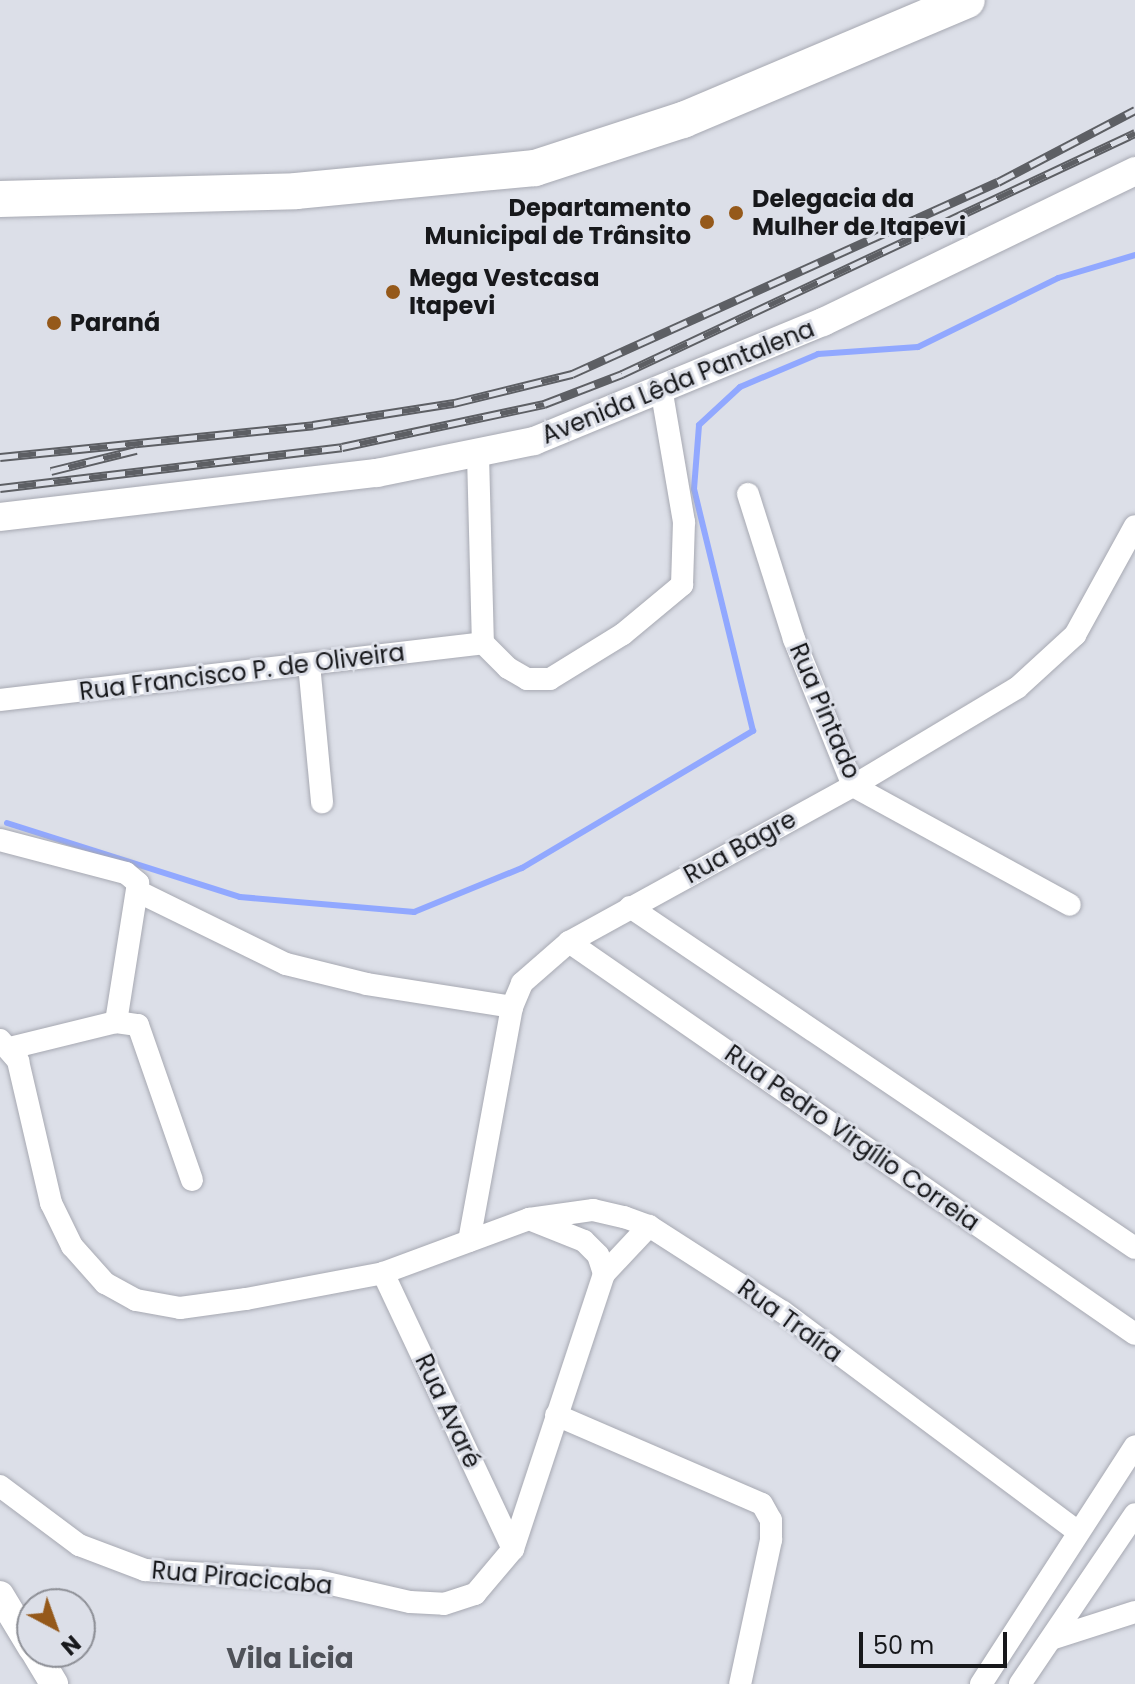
<!DOCTYPE html>
<html>
<head>
<meta charset="utf-8">
<style>
	body { margin:0 }
	#map { position:relative; width:1135px; height:1684px; overflow:hidden; background:#dcdfe8; font-family:Poppins,sans-serif }
	div>[style] { position:absolute }
	[style*='--x'] { left:calc(var(--x)*1px); top:calc(var(--y)*1px); width:calc(var(--w)*1px); rotate:calc(var(--a)*1deg) }
	.stream>* { height:6px; margin:-3px; padding:0 3px; transform-origin:3px; border-radius:3px; background:#91a8ff }
	.roads { filter:drop-shadow(0 0 2px #a7a9b2) drop-shadow(0 0 2px #a7a9b2) }
	.minor>* { height:22px; margin:-11px; padding:0 11px; transform-origin:11px; border-radius:11px; background:#fff }
	.tertiary>* { height:28px; margin:-14px; padding:0 14px; transform-origin:14px; border-radius:14px; background:#fff }
	.primary>* { height:36px; margin:-18px; padding:0 18px; transform-origin:18px; border-radius:18px; background:#fff }
	.rail>* { height:9px; margin-top:-4.5px; transform-origin:0; background:repeating-linear-gradient(90deg,#dcdfe8 0 18px,#5d5f64 0 36px); box-sizing:border-box; border-block:2px solid #5d5f64 }
	.dots>* { width:22px; height:22px; translate:-50% -50%; box-sizing:border-box; border:4px solid #dcdfe8; border-radius:50% }
	span { translate:-50% -50%; white-space:nowrap; text-align:center; line-height:1.15; -webkit-text-stroke:6px #dcdfe8; paint-order:stroke }
	.poi-label { font-size:24px; color:#17181b; font-weight:700 }
	.left { translate:0 -50%; text-align:left }
	.right { translate:-100% -50%; text-align:right }
	.street-label { font-size:24px; color:#17181b }
	.quarter-label { font-size:28px; color:#4f5259; font-weight:700 }
	.north { position:absolute; left:16px; top:1588px; width:80px; height:80px; box-sizing:border-box; background:#dcdfe8; border:2px solid #8d8f96; border-radius:50%; rotate:139deg; font-size:22px; font-weight:700; line-height:32px; text-align:center; color:#17181b }
	.north::after { content:''; display:block; margin:auto; width:28px; height:36px; background:#95591a; clip-path:polygon(50% 0,100% 100%,50% 72%,0 100%) }
	.scale { position:absolute; left:859px; top:1632px; width:148px; height:36px; box-sizing:border-box; border:4px solid #17181b; border-top:0; padding-left:10px; font-size:24px; line-height:28px; white-space:nowrap; color:#17181b; -webkit-text-stroke:6px #dcdfe8; paint-order:stroke }
</style>
</head>
<body>
<div id="map">
	<div class="stream">
		<div style="--x:7;--y:823;--w:244;--a:17.6"></div>
		<div style="--x:240;--y:897;--w:175;--a:4.9"></div>
		<div style="--x:414;--y:912;--w:117;--a:-22.2"></div>
		<div style="--x:522;--y:868;--w:269;--a:-30.7"></div>
		<div style="--x:753;--y:731;--w:249;--a:-103.7"></div>
		<div style="--x:694;--y:489;--w:64;--a:-85.5"></div>
		<div style="--x:699;--y:425;--w:56;--a:-42.8"></div>
		<div style="--x:740;--y:387;--w:85;--a:-22.9"></div>
		<div style="--x:818;--y:354;--w:100;--a:-4"></div>
		<div style="--x:918;--y:347;--w:156;--a:-26.2"></div>
		<div style="--x:1058;--y:278;--w:80;--a:-16.6"></div>
	</div>
	<div class="roads">
		<div class="minor">
			<div style="--x:478;--y:455;--w:188;--a:88.5"></div>
			<div style="--x:748;--y:494;--w:152;--a:72.4"></div>
			<div style="--x:794;--y:639;--w:158;--a:68.1"></div>
			<div style="--x:853;--y:786;--w:247;--a:28.7"></div>
			<div style="--x:483;--y:643;--w:35;--a:45"></div>
			<div style="--x:508;--y:668;--w:22;--a:30"></div>
			<div style="--x:527;--y:679;--w:23;--a:0"></div>
			<div style="--x:550;--y:679;--w:86;--a:-31.7"></div>
			<div style="--x:623;--y:634;--w:77;--a:-39.7"></div>
			<div style="--x:682;--y:585;--w:63;--a:-88.2"></div>
			<div style="--x:684;--y:522;--w:131;--a:-99.7"></div>
			<div style="--x:309;--y:664;--w:139;--a:84.6"></div>
			<div style="--x:0;--y:700;--w:486;--a:-6.7"></div>
			<div style="--x:0;--y:840;--w:130;--a:14.7"></div>
			<div style="--x:126;--y:873;--w:16;--a:40"></div>
			<div style="--x:138;--y:883;--w:141;--a:99"></div>
			<div style="--x:137;--y:891;--w:166;--a:26.1"></div>
			<div style="--x:286;--y:964;--w:83;--a:13.9"></div>
			<div style="--x:367;--y:984;--w:147;--a:9"></div>
			<div style="--x:630;--y:907;--w:609;--a:34.03"></div>
			<div style="--x:569;--y:942;--w:688;--a:34.71"></div>
			<div style="--x:0;--y:1040;--w:28;--a:49"></div>
			<div style="--x:18;--y:1061;--w:146;--a:76.9"></div>
			<div style="--x:51;--y:1203;--w:48;--a:64"></div>
			<div style="--x:72;--y:1246;--w:50;--a:48.3"></div>
			<div style="--x:105;--y:1283;--w:35;--a:29"></div>
			<div style="--x:136;--y:1300;--w:45;--a:10.3"></div>
			<div style="--x:180;--y:1308;--w:67;--a:-7.8"></div>
			<div style="--x:246;--y:1299;--w:139;--a:-10.7"></div>
			<div style="--x:383;--y:1273;--w:156;--a:-20.3"></div>
			<div style="--x:529;--y:1219;--w:65;--a:-8"></div>
			<div style="--x:593;--y:1210;--w:32;--a:13"></div>
			<div style="--x:624;--y:1217;--w:27;--a:20"></div>
			<div style="--x:649;--y:1226;--w:159;--a:32.7"></div>
			<div style="--x:783;--y:1312;--w:368;--a:36.7"></div>
			<div style="--x:10;--y:1048;--w:109;--a:-13.8"></div>
			<div style="--x:116;--y:1022;--w:22;--a:8"></div>
			<div style="--x:138;--y:1025;--w:164;--a:70.8"></div>
			<div style="--x:534;--y:1221;--w:54;--a:21.8"></div>
			<div style="--x:584;--y:1241;--w:20;--a:45"></div>
			<div style="--x:598;--y:1255;--w:20;--a:72"></div>
			<div style="--x:469;--y:1241;--w:238;--a:-79.6"></div>
			<div style="--x:512;--y:1007;--w:26;--a:-67"></div>
			<div style="--x:522;--y:983;--w:62;--a:-41.1"></div>
			<div style="--x:569;--y:942;--w:324;--a:-28.8"></div>
			<div style="--x:853;--y:786;--w:191;--a:-30.9"></div>
			<div style="--x:1017;--y:688;--w:79;--a:-42.4"></div>
			<div style="--x:1075;--y:635;--w:124;--a:-61.2"></div>
			<div style="--x:383;--y:1273;--w:305;--a:64.8"></div>
			<div style="--x:556;--y:1415;--w:224;--a:23.4"></div>
			<div style="--x:762;--y:1504;--w:18;--a:61"></div>
			<div style="--x:771;--y:1520;--w:20;--a:90"></div>
			<div style="--x:771;--y:1540;--w:147;--a:102.1"></div>
			<div style="--x:0;--y:1486;--w:99;--a:36.8"></div>
			<div style="--x:79;--y:1545;--w:71;--a:20.7"></div>
			<div style="--x:145;--y:1570;--w:173;--a:3.6"></div>
			<div style="--x:318;--y:1581;--w:94;--a:12.9"></div>
			<div style="--x:410;--y:1602;--w:34;--a:3"></div>
			<div style="--x:444;--y:1604;--w:33;--a:-18"></div>
			<div style="--x:475;--y:1594;--w:59;--a:-49.8"></div>
			<div style="--x:513;--y:1549;--w:290;--a:-71.7"></div>
			<div style="--x:604;--y:1274;--w:66;--a:-46.8"></div>
			<div style="--x:1054;--y:1638;--w:85;--a:-17.8"></div>
			<div style="--x:981;--y:1684;--w:283;--a:-57.1"></div>
			<div style="--x:1020;--y:1684;--w:205;--a:-55.9"></div>
		</div>
		<div class="tertiary">
			<div style="--x:0;--y:517;--w:380;--a:-6.7"></div>
			<div style="--x:377;--y:473;--w:160;--a:-11.5"></div>
			<div style="--x:534;--y:441;--w:313;--a:-22.4"></div>
			<div style="--x:823;--y:322;--w:347;--a:-25.8"></div>
			<div style="--x:0;--y:1595;--w:62;--a:58.9"></div>
			<div style="--x:35;--y:1652;--w:37;--a:59"></div>
		</div>
		<div class="primary">
			<div style="--x:0;--y:199;--w:296;--a:-1.5"></div>
			<div style="--x:296;--y:191;--w:240;--a:-5.5"></div>
			<div style="--x:535;--y:168;--w:156;--a:-18"></div>
			<div style="--x:683;--y:120;--w:308;--a:-22.9"></div>
		</div>
	</div>
	<div class="rail">
		<div style="--x:0;--y:457;--w:315;--a:-5.8"></div>
		<div style="--x:313;--y:425;--w:143;--a:-8.9"></div>
		<div style="--x:454;--y:403;--w:122;--a:-13.8"></div>
		<div style="--x:572;--y:374;--w:467;--a:-24.3"></div>
		<div style="--x:998;--y:182;--w:155;--a:-27.7"></div>
		<div style="--x:51;--y:471;--w:88;--a:-13.9"></div>
		<div style="--x:0;--y:488;--w:344;--a:-6.8"></div>
		<div style="--x:342;--y:447;--w:207;--a:-12"></div>
		<div style="--x:544;--y:404;--w:84;--a:-21"></div>
		<div style="--x:622;--y:374;--w:567;--a:-25.16"></div>
	</div>
	<div class="dots">
		<div style="left:736px;top:213px;background:#95591a"></div>
		<div style="left:707px;top:222px;background:#95591a"></div>
		<div style="left:393px;top:292px;background:#95591a"></div>
		<div style="left:54px;top:323px;background:#95591a"></div>
	</div>
	<div class="poi-label">
		<span class="left" style="left:752px;top:213px">Delegacia da<br>Mulher de Itapevi</span>
		<span class="right" style="left:691px;top:222px">Departamento<br>Municipal de Trânsito</span>
		<span class="left" style="left:409px;top:292px">Mega Vestcasa<br>Itapevi</span>
		<span class="left" style="left:70px;top:323px">Paraná</span>
	</div>
	<div class="street-label">
		<span style="left:678px;top:382px;rotate:-22deg">Avenida Lêda Pantalena</span>
		<span style="left:242px;top:672px;rotate:-7deg">Rua Francisco P. de Oliveira</span>
		<span style="left:825px;top:711px;rotate:67deg">Rua Pintado</span>
		<span style="left:740px;top:847px;rotate:-29deg">Rua Bagre</span>
		<span style="left:852px;top:1138px;rotate:35deg">Rua Pedro Virgílio Correia</span>
		<span style="left:790px;top:1321px;rotate:36deg">Rua Traíra</span>
		<span style="left:448px;top:1411px;rotate:65deg">Rua Avaré</span>
		<span style="left:242px;top:1578px;rotate:5deg">Rua Piracicaba</span>
	</div>
	<div class="quarter-label">
		<span style="left:290px;top:1659px">Vila Licia</span>
	</div>
	<div class="north">N</div>
	<div class="scale">50 m</div>
</div>
</body>
</html>
